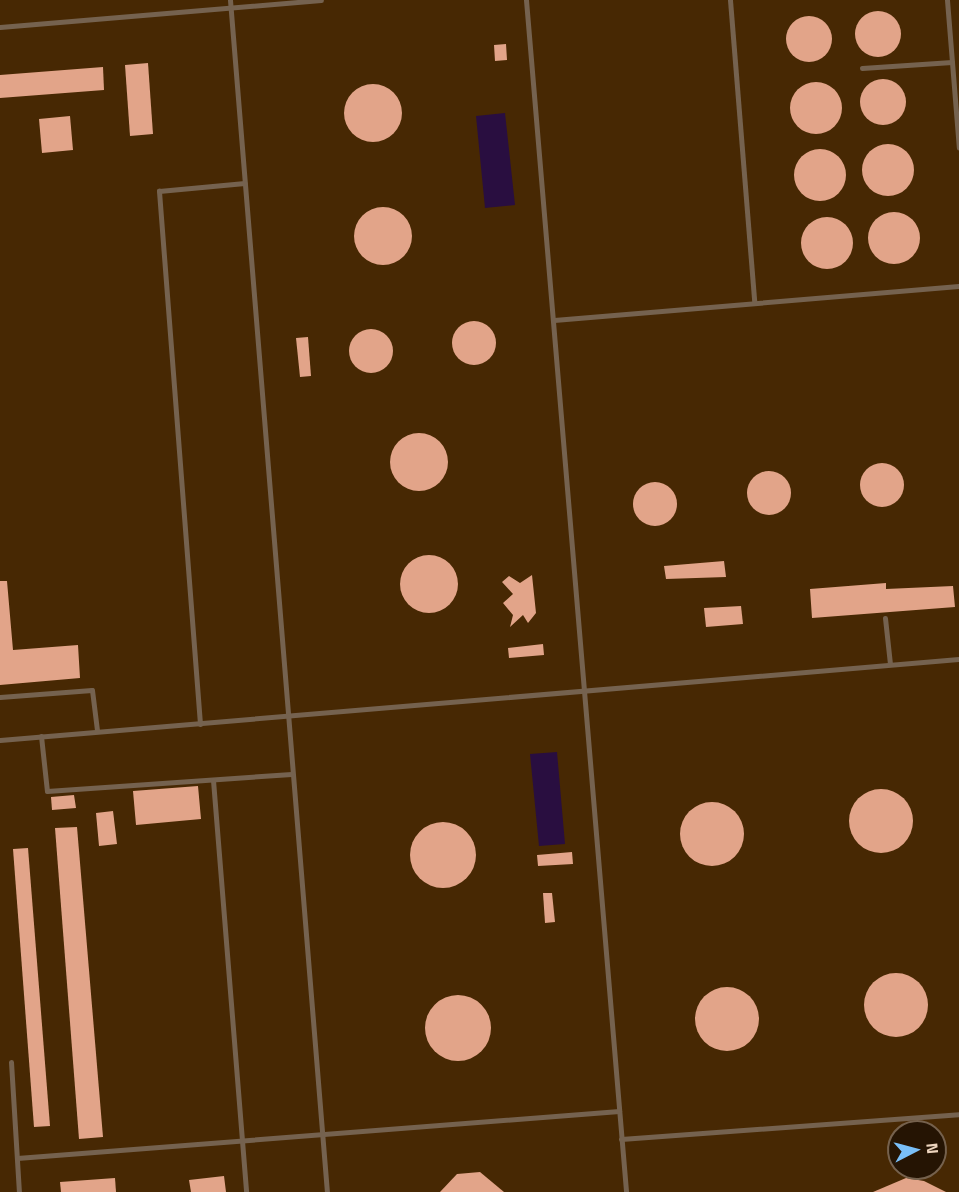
<!DOCTYPE html>
<html>
<head>
<meta charset="utf-8">
<style>
	body { margin:0 }
	#map { position:relative; width:959px; height:1192px; overflow:hidden; background:#472803; font-family:"Titillium Web",sans-serif }
	div>[style] { position:absolute }
	[style*='--x'] { left:calc(var(--x)*1px); top:calc(var(--y)*1px); width:calc(var(--w)*1px); rotate:calc(var(--a)*1deg) }
	.water>* { inset:0; background:#290e40 }
	.building>* { inset:0; background:#e2a489 }
	.round { border-radius:50% }
	.lane>* { height:5px; margin:-2.5px; padding:0 2.5px; transform-origin:2.5px; border-radius:2.5px; background:#75624f }
	span { translate:-50% -50%; white-space:nowrap; text-align:center; line-height:1.15; -webkit-text-stroke:6px #251403; paint-order:stroke }
	.north { position:absolute; left:887px; top:1120px; width:60px; height:60px; box-sizing:border-box; background:#251403; border:2px solid #75614d; border-radius:50%; rotate:84deg; font-size:16px; font-weight:700; line-height:24px; text-align:center; color:#edd4bd }
	.north::after { content:''; display:block; margin:auto; width:21px; height:27px; background:#7abff8; clip-path:polygon(50% 0,100% 100%,50% 72%,0 100%) }
</style>
</head>
<body>
<div id="map">
	<div class="water">
		<div style="clip-path:polygon(505px 113px,515px 205px,485px 208px,476px 116px)"></div>
		<div style="clip-path:polygon(557px 752px,565px 844px,539px 846px,530px 754px)"></div>
	</div>
	<div class="building">
		<div class="round" style="left:855px;top:11px;width:46px;height:46px"></div>
		<div class="round" style="left:786px;top:16px;width:46px;height:46px"></div>
		<div style="clip-path:polygon(506px 44px,507px 60px,495px 61px,494px 45px)"></div>
		<div style="clip-path:polygon(148px 63px,153px 134px,130px 136px,125px 65px)"></div>
		<div style="clip-path:polygon(103px 67px,104px 90px,0 98px,0 75px)"></div>
		<div class="round" style="left:860px;top:79px;width:46px;height:46px"></div>
		<div class="round" style="left:790px;top:82px;width:52px;height:52px"></div>
		<div class="round" style="left:344px;top:84px;width:58px;height:58px"></div>
		<div style="clip-path:polygon(70px 116px,73px 150px,42px 153px,39px 119px)"></div>
		<div class="round" style="left:862px;top:144px;width:52px;height:52px"></div>
		<div class="round" style="left:794px;top:149px;width:52px;height:52px"></div>
		<div class="round" style="left:354px;top:207px;width:58px;height:58px"></div>
		<div class="round" style="left:868px;top:212px;width:52px;height:52px"></div>
		<div class="round" style="left:801px;top:217px;width:52px;height:52px"></div>
		<div class="round" style="left:452px;top:321px;width:44px;height:44px"></div>
		<div class="round" style="left:349px;top:329px;width:44px;height:44px"></div>
		<div style="clip-path:polygon(308px 337px,311px 376px,300px 377px,296px 338px)"></div>
		<div class="round" style="left:390px;top:433px;width:58px;height:58px"></div>
		<div class="round" style="left:860px;top:463px;width:44px;height:44px"></div>
		<div class="round" style="left:747px;top:471px;width:44px;height:44px"></div>
		<div class="round" style="left:633px;top:482px;width:44px;height:44px"></div>
		<div class="round" style="left:400px;top:555px;width:58px;height:58px"></div>
		<div style="clip-path:polygon(724px 561px,726px 577px,666px 579px,664px 566px)"></div>
		<div style="clip-path:polygon(532px 575px,536px 613px,528px 623px,523px 615px,510px 627px,513px 615px,503px 603px,513px 594px,502px 582px,509px 576px,520px 583px)"></div>
		<div style="clip-path:polygon(0 581px,7px 581px,13px 650px,78px 645px,80px 678px,0 685px)"></div>
		<div style="clip-path:polygon(886px 583px,886px 589px,953px 586px,955px 607px,812px 618px,810px 589px)"></div>
		<div style="clip-path:polygon(741px 606px,743px 624px,706px 627px,704px 608px)"></div>
		<div style="clip-path:polygon(543px 644px,544px 655px,509px 658px,508px 648px)"></div>
		<div style="clip-path:polygon(198px 786px,201px 819px,136px 825px,133px 791px)"></div>
		<div class="round" style="left:849px;top:789px;width:64px;height:64px"></div>
		<div style="clip-path:polygon(74px 795px,76px 808px,52px 810px,51px 797px)"></div>
		<div class="round" style="left:680px;top:802px;width:64px;height:64px"></div>
		<div style="clip-path:polygon(113px 811px,117px 844px,99px 846px,96px 813px)"></div>
		<div class="round" style="left:410px;top:822px;width:66px;height:66px"></div>
		<div style="clip-path:polygon(77px 827px,103px 1137px,79px 1139px,55px 828px)"></div>
		<div style="clip-path:polygon(28px 848px,50px 1126px,34px 1127px,13px 849px)"></div>
		<div style="clip-path:polygon(572px 852px,573px 864px,538px 866px,537px 855px)"></div>
		<div style="clip-path:polygon(543px 893px,552px 893px,555px 922px,545px 923px)"></div>
		<div class="round" style="left:864px;top:973px;width:64px;height:64px"></div>
		<div class="round" style="left:695px;top:987px;width:64px;height:64px"></div>
		<div class="round" style="left:425px;top:995px;width:66px;height:66px"></div>
		<div style="clip-path:polygon(480px 1172px,504px 1192px,440px 1192px,457px 1174px)"></div>
		<div style="clip-path:polygon(224px 1176px,226px 1192px,191px 1192px,189px 1180px)"></div>
		<div style="clip-path:polygon(115px 1178px,116px 1192px,61px 1192px,60px 1182px)"></div>
		<div style="clip-path:polygon(906px 1178px,924px 1181px,946px 1192px,873px 1192px)"></div>
	</div>
	<div class="lane">
		<div style="--x:230;--y:0;--w:1196;--a:85.35"></div>
		<div style="--x:526;--y:0;--w:1196;--a:85.2"></div>
		<div style="--x:730;--y:0;--w:302;--a:85.4"></div>
		<div style="--x:947;--y:0;--w:148;--a:85.4"></div>
		<div style="--x:0;--y:27;--w:322;--a:-4.8"></div>
		<div style="--x:862;--y:68;--w:90;--a:-3.8"></div>
		<div style="--x:554;--y:320;--w:406;--a:-4.8"></div>
		<div style="--x:885;--y:618;--w:46;--a:83.8"></div>
		<div style="--x:0;--y:697;--w:92;--a:-4.4"></div>
		<div style="--x:92;--y:690;--w:40;--a:82.9"></div>
		<div style="--x:200;--y:724;--w:535;--a:-94.4"></div>
		<div style="--x:159;--y:191;--w:86;--a:-5.3"></div>
		<div style="--x:41;--y:736;--w:55;--a:83.8"></div>
		<div style="--x:47;--y:791;--w:245;--a:-4"></div>
		<div style="--x:0;--y:740;--w:962;--a:-4.83"></div>
		<div style="--x:213;--y:780;--w:413;--a:85.4"></div>
		<div style="--x:11;--y:1062;--w:130;--a:86.5"></div>
		<div style="--x:621;--y:1139;--w:339;--a:-4.2"></div>
		<div style="--x:17;--y:1158;--w:604;--a:-4.46"></div>
	</div>
	<div class="north">N</div>
</div>
</body>
</html>
